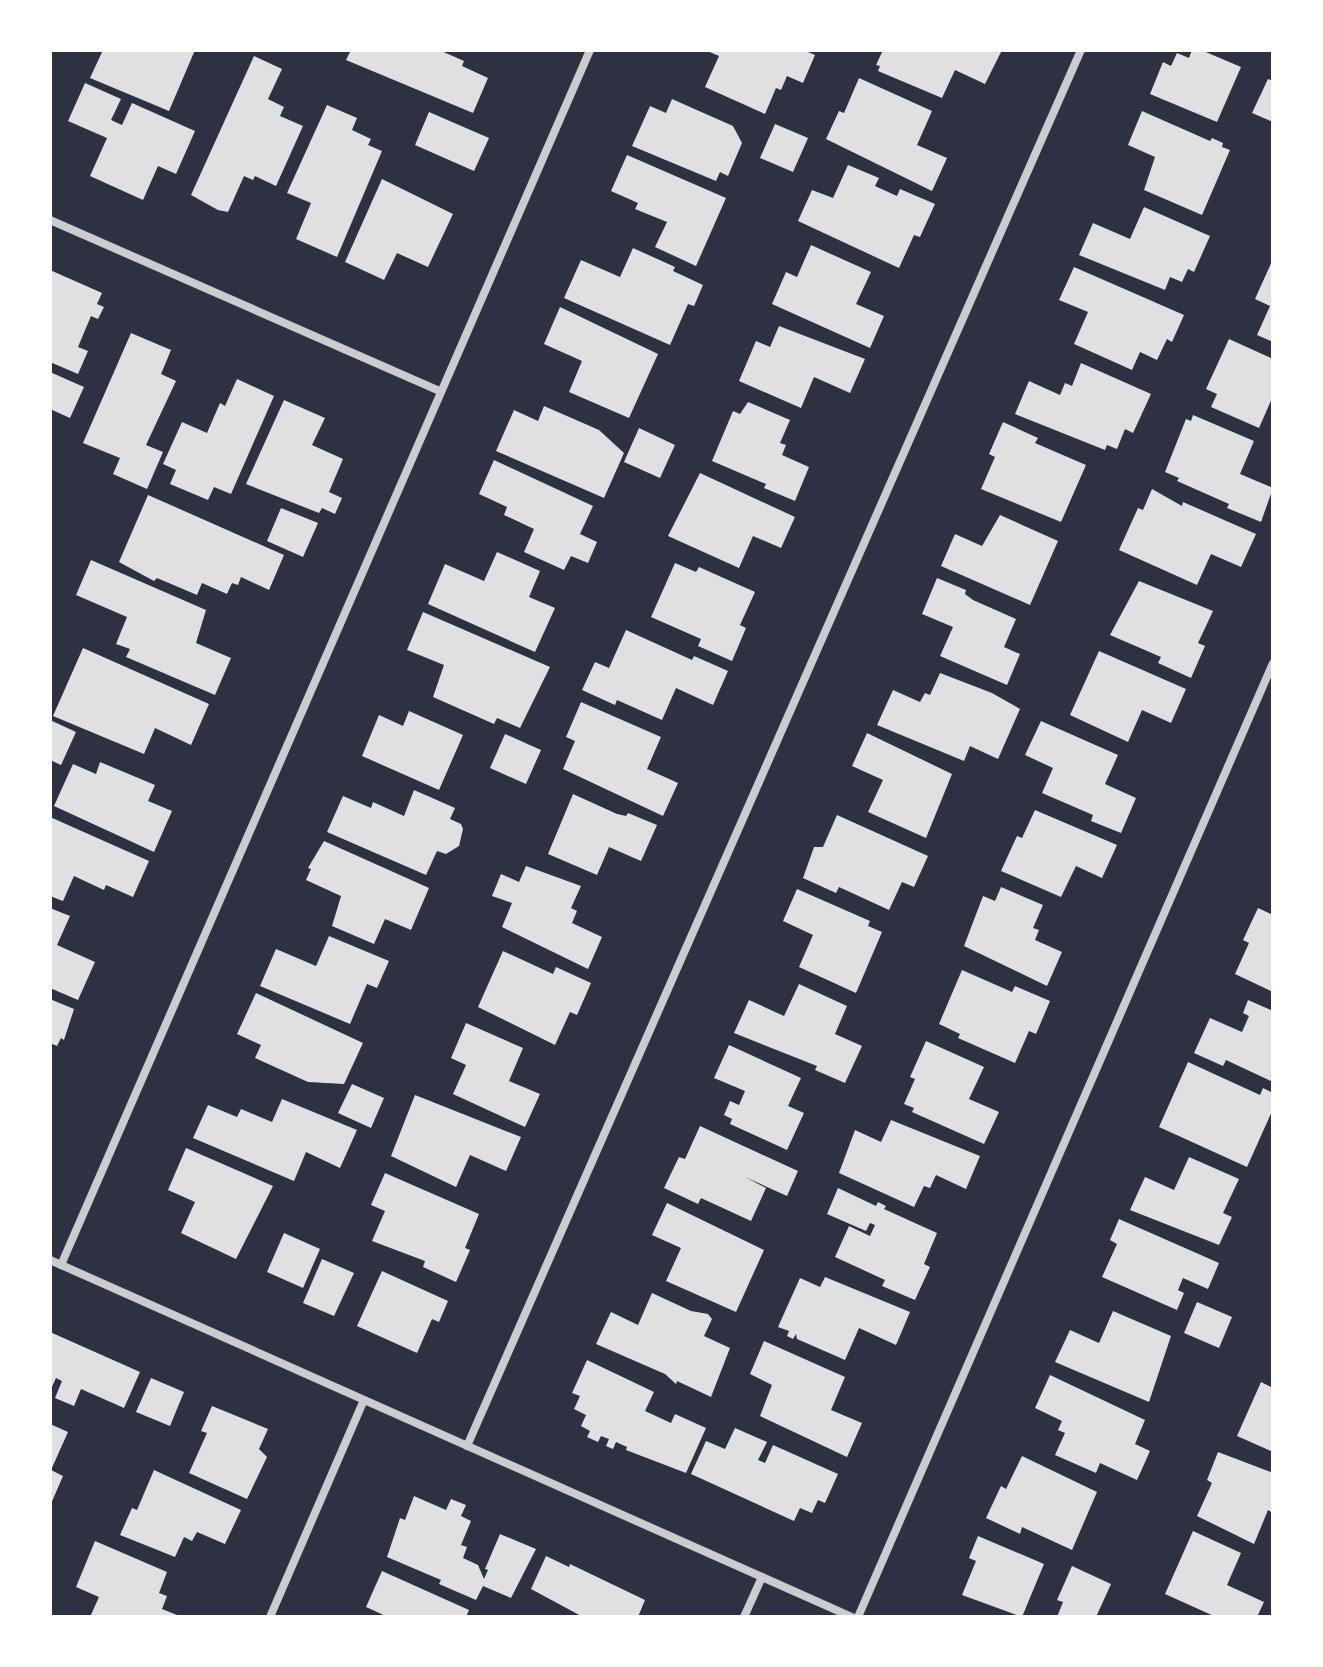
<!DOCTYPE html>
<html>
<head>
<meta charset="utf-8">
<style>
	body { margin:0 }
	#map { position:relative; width:1323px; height:1667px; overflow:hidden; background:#2d3142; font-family:"Fira Sans",sans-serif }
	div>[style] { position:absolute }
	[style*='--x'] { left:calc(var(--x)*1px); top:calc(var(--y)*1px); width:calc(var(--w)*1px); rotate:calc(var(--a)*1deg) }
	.building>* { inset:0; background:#e0e0e3 }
	.minor>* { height:8px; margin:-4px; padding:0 4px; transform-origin:4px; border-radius:4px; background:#caccd0 }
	span { translate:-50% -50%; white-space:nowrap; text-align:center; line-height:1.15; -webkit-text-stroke:8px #fff; paint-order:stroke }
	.frame { position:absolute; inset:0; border:52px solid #fff; pointer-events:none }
</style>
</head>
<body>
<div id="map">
	<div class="building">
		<div style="clip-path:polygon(103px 50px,195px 50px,169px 111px,90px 78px)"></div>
		<div style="clip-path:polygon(351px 50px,439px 50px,464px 61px,462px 66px,488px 78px,473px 113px,346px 60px)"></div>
		<div style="clip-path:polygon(705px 50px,803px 50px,815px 55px,803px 83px,787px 76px,781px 90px,776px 88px,765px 114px,705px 87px,719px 56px)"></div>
		<div style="clip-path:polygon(883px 50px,1002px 50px,985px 84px,955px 70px,942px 98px,878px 71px,880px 66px,876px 65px)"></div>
		<div style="clip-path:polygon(1192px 50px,1201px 50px,1241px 67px,1217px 122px,1150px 94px,1163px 62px,1171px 66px,1177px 53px,1189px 58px)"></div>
		<div style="clip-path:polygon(254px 56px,282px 69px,268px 99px,284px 107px,280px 116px,303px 126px,276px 186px,255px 176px,253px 180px,244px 176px,228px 212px,218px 210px,191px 195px)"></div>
		<div style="clip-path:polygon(859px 78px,932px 111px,917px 145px,947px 158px,932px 191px,826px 139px,839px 111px,844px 113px)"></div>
		<div style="clip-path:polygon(1268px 79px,1273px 81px,1273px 122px,1252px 113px)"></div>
		<div style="clip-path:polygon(85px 83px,121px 99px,111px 120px,122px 125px,132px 103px,195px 131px,176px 174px,158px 166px,143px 200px,90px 176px,107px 138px,68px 121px)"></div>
		<div style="clip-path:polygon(672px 99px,733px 126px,742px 143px,728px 176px,720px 172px,716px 181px,632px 146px,650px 106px,666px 113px)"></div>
		<div style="clip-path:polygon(327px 105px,357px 118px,352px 130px,371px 139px,368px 145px,382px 151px,337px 257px,296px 239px,311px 203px,287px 193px)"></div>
		<div style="clip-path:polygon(1142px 111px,1210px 141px,1212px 138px,1223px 143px,1222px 147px,1230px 150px,1202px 215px,1144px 190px,1155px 157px,1128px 145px)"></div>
		<div style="clip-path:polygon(429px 112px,489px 138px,474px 171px,415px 145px)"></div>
		<div style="clip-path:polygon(775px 124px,808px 138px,793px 172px,760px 158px)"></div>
		<div style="clip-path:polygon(627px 155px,726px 198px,696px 266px,655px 247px,667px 222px,635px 209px,638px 203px,611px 191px)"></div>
		<div style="clip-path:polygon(848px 165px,879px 178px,875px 186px,897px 196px,900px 189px,935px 204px,920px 237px,914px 235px,899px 268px,798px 221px,812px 190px,833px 198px)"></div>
		<div style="clip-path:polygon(382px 179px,453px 214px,428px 267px,397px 253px,384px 280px,345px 262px)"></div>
		<div style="clip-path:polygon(1144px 207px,1210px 236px,1194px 272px,1188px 269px,1182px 282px,1170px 277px,1165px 290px,1079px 255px,1093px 223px,1130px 239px)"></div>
		<div style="clip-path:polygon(811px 245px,871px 272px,856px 304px,884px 316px,870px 348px,772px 304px,786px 272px,797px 277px)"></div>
		<div style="clip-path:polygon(633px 248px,675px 267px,673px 271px,703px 285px,694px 306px,688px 304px,670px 345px,564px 298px,581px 260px,620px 277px)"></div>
		<div style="clip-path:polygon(1273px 259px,1273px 342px,1257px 335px,1270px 306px,1255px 299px)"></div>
		<div style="clip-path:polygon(1074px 267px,1184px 315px,1172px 342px,1167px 339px,1157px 360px,1140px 352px,1132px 370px,1074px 344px,1088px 312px,1059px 300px)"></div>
		<div style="clip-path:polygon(50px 270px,102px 293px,97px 304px,104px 307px,98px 319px,91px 316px,78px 347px,88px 351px,78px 374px,50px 362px)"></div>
		<div style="clip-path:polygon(560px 307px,658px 354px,629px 418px,569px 392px,582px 361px,544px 344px)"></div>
		<div style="clip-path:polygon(779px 326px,865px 359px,850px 393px,814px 377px,801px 408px,739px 381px,756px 341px,770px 347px)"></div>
		<div style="clip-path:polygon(131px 333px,171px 350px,161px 374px,176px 381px,146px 445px,163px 452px,147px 489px,113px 474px,120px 458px,83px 443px)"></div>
		<div style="clip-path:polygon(1229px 339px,1273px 359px,1273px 396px,1259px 428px,1211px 407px,1217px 394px,1206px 389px)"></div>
		<div style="clip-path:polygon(1081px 363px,1151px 394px,1133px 433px,1125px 429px,1117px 449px,1107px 445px,1105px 450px,1015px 414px,1029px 381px,1060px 395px,1065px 383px,1072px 386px)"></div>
		<div style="clip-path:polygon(50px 372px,84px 387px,70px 418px,50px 409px)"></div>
		<div style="clip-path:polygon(237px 379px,274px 396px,231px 494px,214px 487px,208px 500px,170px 484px,176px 470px,163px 464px,182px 422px,207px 433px,220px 403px,225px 406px)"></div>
		<div style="clip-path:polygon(284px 400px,325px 418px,312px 445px,343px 459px,329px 492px,342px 498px,335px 514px,322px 508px,319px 513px,246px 484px)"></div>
		<div style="clip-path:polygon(748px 402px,790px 420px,780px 443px,786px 445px,782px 455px,809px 467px,795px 501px,764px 488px,766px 484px,712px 461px,733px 411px,740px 414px)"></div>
		<div style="clip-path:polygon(544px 406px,599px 430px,624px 453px,604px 498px,496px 451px,514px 410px,538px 421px)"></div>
		<div style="clip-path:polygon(1193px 415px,1254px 441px,1240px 474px,1273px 488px,1261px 522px,1227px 508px,1229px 504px,1177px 481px,1179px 478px,1165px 472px,1186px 419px,1191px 421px)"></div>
		<div style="clip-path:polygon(1003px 422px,1038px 438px,1035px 443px,1086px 465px,1061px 522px,981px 489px,995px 457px,989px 454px)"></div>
		<div style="clip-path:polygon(639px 428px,675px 445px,660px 478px,624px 462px)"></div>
		<div style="clip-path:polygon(494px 460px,593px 506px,580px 534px,597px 542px,588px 563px,571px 556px,564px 570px,524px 552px,534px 529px,504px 515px,507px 507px,479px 494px)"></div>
		<div style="clip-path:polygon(700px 473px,795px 517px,781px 548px,753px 536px,739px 568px,668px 536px)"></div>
		<div style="clip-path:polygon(1152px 489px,1182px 506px,1183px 502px,1256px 534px,1241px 567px,1211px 554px,1197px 585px,1119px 550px,1138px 508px,1143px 510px)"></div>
		<div style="clip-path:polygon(148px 495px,284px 555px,269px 590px,241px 577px,238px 585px,232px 583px,227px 594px,202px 583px,197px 595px,157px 578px,154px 581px,119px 562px)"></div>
		<div style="clip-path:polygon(281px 508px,318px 523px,303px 557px,267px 541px)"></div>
		<div style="clip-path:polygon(1000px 515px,1058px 541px,1030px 605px,941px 566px,955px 534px,982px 546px)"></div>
		<div style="clip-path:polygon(497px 552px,540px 571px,529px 597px,555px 608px,535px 652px,428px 604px,445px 564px,484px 581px)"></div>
		<div style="clip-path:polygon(91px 560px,206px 610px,196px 643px,231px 658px,215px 695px,126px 657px,130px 649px,116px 644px,127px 617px,76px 595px)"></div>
		<div style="clip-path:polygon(675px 563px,696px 572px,699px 567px,755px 592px,740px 625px,746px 628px,732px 661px,698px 646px,701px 639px,651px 617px)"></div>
		<div style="clip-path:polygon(937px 578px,966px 590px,965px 594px,973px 600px,1016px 619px,1004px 647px,1020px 654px,1007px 685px,940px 656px,953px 627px,922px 614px)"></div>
		<div style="clip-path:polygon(1139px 581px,1213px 611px,1198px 643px,1205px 646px,1191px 678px,1158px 663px,1161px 657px,1110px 635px)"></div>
		<div style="clip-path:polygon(423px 612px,550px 667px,520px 728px,497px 718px,494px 724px,433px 697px,444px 665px,407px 650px)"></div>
		<div style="clip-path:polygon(626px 630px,692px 660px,694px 656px,728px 671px,713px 705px,676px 688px,662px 720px,617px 700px,615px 705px,582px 690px,595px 662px,609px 668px)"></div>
		<div style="clip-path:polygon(83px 648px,209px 704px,191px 745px,155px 728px,144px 754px,53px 716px)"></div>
		<div style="clip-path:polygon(1099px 651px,1186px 689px,1171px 723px,1142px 710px,1128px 742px,1070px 715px)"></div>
		<div style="clip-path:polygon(940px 673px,992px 693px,1020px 709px,998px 759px,970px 746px,964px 761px,877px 725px,893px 690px,920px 702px,925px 693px,930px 695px)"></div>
		<div style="clip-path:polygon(581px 702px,661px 737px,647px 769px,678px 783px,663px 816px,563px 769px,575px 741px,566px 737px)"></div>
		<div style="clip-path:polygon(409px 711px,463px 735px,439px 790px,362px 756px,379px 715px,403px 726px)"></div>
		<div style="clip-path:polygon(50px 720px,76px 732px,61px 765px,50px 760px)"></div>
		<div style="clip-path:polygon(1041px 721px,1118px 755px,1105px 784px,1136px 798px,1121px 833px,1091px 821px,1093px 815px,1042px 793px,1053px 768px,1025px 755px)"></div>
		<div style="clip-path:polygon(867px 733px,952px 774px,926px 838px,868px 812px,883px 780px,852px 766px)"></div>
		<div style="clip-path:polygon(505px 734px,541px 750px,526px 784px,490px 768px)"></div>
		<div style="clip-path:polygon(100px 762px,155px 785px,148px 801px,172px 811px,154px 852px,54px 806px,73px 764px,96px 774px)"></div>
		<div style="clip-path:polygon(414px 790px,455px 808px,450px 819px,461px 824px,463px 829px,459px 846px,446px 854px,437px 851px,426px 875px,327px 832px,343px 796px,371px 808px,373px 802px,404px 816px)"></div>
		<div style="clip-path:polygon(573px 794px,617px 814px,626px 816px,628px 813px,657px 825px,641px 861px,609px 847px,597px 875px,548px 854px)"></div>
		<div style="clip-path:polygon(1035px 810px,1117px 845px,1102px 878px,1076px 866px,1061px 897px,1001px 871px,1017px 836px,1022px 838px)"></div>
		<div style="clip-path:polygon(837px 815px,928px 856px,914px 887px,902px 882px,889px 910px,839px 887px,836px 893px,803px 878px,814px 847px,823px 847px)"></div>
		<div style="clip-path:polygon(50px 817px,149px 861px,133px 897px,106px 885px,104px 890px,74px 876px,63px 901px,50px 896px)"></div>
		<div style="clip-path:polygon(324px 841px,429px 888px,411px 930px,385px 919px,374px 944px,332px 926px,341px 896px,306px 880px,311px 869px,308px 868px)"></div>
		<div style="clip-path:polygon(526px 866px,581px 886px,571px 908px,577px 911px,572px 923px,602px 937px,588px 969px,502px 927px,512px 903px,492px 896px,501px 874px,519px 882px)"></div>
		<div style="clip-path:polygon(1001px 887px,1043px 905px,1033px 928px,1039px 930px,1035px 940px,1062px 952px,1047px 986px,964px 946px,983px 896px,995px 901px)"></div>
		<div style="clip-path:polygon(797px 889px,870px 921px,868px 926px,882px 932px,856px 993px,799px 967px,813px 935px,783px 921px)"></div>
		<div style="clip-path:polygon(50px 908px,70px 916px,57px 945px,95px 962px,78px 1000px,50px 988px)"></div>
		<div style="clip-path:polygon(1258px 908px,1273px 915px,1273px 992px,1235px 974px,1249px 943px,1243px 940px)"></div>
		<div style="clip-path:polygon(329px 936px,389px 961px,377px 988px,367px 984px,350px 1024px,260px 986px,276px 949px,316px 966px)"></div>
		<div style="clip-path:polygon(503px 951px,553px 974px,556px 967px,591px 983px,577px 1015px,570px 1012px,555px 1045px,478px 1007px)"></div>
		<div style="clip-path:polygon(962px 970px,1012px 992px,1015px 986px,1050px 1001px,1036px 1034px,1029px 1031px,1015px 1063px,958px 1038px,960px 1034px,939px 1024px)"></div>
		<div style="clip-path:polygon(799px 984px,847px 1006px,835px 1034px,862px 1046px,845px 1083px,815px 1070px,817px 1066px,734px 1033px,749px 1000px,784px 1016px)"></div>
		<div style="clip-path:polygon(256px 993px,363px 1043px,344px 1084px,308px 1082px,255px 1058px,261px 1045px,237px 1034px)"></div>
		<div style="clip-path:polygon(50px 999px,74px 1009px,64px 1040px,61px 1038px,57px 1046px,50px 1043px)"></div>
		<div style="clip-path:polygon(1248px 1000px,1273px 1011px,1273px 1082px,1226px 1060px,1223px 1066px,1194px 1053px,1210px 1018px,1242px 1032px,1249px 1016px,1243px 1013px)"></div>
		<div style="clip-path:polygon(466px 1023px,523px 1048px,509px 1081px,540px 1094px,525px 1127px,453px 1094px,466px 1065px,451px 1058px)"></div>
		<div style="clip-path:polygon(926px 1041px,984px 1067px,969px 1099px,999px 1112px,984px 1144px,912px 1112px,914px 1108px,904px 1104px,915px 1079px,910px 1077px)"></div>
		<div style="clip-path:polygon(729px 1045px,801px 1078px,788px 1106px,804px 1113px,787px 1150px,730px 1124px,732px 1119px,724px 1115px,730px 1101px,739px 1105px,745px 1091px,714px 1078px)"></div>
		<div style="clip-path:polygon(1188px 1062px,1260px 1095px,1263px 1088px,1273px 1093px,1273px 1109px,1247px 1167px,1159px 1127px)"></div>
		<div style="clip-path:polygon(352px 1084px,384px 1098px,371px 1128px,338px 1113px)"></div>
		<div style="clip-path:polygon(415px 1095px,521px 1137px,506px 1171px,470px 1155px,456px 1187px,391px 1156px)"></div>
		<div style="clip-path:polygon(282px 1099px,357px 1130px,340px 1168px,306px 1152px,294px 1181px,193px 1138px,208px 1105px,237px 1117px,241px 1109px,272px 1122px)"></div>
		<div style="clip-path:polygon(891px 1120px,980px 1156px,966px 1189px,936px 1175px,930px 1188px,924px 1186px,914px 1207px,839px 1173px,855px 1130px,881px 1142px)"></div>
		<div style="clip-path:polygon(700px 1126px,798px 1171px,787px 1196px,745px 1177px,766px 1188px,751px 1221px,701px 1198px,698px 1204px,664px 1188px,679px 1157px,685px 1159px)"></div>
		<div style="clip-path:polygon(186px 1148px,273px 1186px,236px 1259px,181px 1233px,195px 1202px,168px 1190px)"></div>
		<div style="clip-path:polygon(1189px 1157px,1239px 1179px,1223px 1213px,1232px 1217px,1219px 1245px,1130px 1210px,1145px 1177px,1174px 1190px)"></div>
		<div style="clip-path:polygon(385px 1173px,479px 1214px,465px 1248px,470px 1250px,456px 1282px,423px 1267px,425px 1261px,372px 1241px,385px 1211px,371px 1205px)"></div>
		<div style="clip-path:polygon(838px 1188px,876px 1206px,878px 1202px,886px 1206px,884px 1209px,937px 1233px,924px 1264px,930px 1267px,915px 1300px,882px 1286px,885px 1280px,835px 1257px,849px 1226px,870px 1236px,875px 1225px,870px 1223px,866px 1231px,827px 1214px)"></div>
		<div style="clip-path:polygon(667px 1203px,764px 1250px,736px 1312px,666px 1281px,681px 1248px,652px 1235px)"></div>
		<div style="clip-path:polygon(1119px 1219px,1219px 1263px,1208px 1289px,1183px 1278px,1178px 1290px,1184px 1293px,1177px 1310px,1102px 1277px,1117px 1244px,1110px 1240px)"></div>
		<div style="clip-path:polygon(284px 1233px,320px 1249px,303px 1288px,267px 1272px)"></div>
		<div style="clip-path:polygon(322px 1259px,354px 1273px,334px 1316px,303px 1303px)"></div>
		<div style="clip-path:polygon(382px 1271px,448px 1301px,439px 1322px,432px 1319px,417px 1353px,357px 1326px)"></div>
		<div style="clip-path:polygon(825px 1277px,910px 1312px,896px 1345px,859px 1328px,845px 1360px,797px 1339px,796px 1334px,793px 1339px,787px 1336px,789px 1331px,778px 1327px,800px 1278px,820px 1287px)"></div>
		<div style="clip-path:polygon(652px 1293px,691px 1311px,708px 1314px,712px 1319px,704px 1336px,730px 1348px,711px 1397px,677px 1381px,676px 1384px,665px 1374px,596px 1344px,611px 1312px,638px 1325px)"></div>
		<div style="clip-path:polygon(1197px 1302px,1232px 1317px,1219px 1348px,1184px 1333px)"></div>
		<div style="clip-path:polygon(1113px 1311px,1171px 1336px,1149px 1402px,1055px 1362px,1070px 1330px,1099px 1343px)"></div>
		<div style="clip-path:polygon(50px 1332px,140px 1372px,124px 1408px,81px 1389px,74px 1406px,55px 1398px,62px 1381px,56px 1378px,50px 1391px)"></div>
		<div style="clip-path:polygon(764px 1341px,845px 1377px,831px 1410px,862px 1423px,847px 1457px,760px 1416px,772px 1385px,750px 1374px)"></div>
		<div style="clip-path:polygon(587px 1360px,654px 1392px,645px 1411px,671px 1423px,675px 1414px,706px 1428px,686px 1473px,626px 1450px,627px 1447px,616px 1442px,613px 1449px,606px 1446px,609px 1439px,601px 1436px,598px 1442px,587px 1437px,590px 1431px,581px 1426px,586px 1415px,574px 1409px,580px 1396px,572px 1393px)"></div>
		<div style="clip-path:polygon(1050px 1375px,1145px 1420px,1135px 1444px,1150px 1451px,1137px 1480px,1100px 1463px,1096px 1473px,1055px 1455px,1065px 1433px,1058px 1430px,1062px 1421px,1035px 1408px)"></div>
		<div style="clip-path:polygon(151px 1378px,184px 1392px,170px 1426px,136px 1412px)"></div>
		<div style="clip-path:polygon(1261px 1382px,1273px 1388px,1273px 1452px,1237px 1436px)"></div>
		<div style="clip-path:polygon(212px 1406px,268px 1429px,259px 1449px,267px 1457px,247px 1499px,189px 1473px,207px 1433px,201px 1431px)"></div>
		<div style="clip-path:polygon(50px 1424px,68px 1432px,51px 1470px,63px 1476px,50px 1506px)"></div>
		<div style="clip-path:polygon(735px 1428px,767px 1442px,758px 1460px,765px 1463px,773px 1445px,838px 1474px,825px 1503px,818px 1500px,812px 1513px,800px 1508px,794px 1521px,691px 1474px,706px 1441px,725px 1449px)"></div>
		<div style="clip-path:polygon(1218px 1452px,1273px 1473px,1273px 1513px,1268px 1510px,1254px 1544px,1197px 1516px,1212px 1483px,1207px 1480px)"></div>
		<div style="clip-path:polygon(1022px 1456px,1097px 1492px,1072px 1550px,1022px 1527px,1020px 1534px,986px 1518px,1001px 1486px,1006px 1489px)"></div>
		<div style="clip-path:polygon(154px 1470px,241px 1510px,225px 1544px,197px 1532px,192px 1541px,184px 1537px,175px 1557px,120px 1535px,132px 1508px,137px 1510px)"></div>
		<div style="clip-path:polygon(414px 1496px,446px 1510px,451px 1499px,466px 1505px,461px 1516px,471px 1521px,461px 1545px,467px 1547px,463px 1558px,478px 1565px,484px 1579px,488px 1570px,485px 1569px,500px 1534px,536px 1549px,511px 1598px,483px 1586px,476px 1600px,439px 1584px,441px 1580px,387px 1557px,400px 1518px,405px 1520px)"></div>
		<div style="clip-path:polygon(1193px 1531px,1241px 1553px,1227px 1585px,1264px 1602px,1257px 1617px,1216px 1617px,1165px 1594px)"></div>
		<div style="clip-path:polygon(978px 1536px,1044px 1564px,1022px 1617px,962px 1595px,976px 1561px,969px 1558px)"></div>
		<div style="clip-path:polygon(95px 1541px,167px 1572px,159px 1593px,167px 1596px,162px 1609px,182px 1617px,90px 1617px,99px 1597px,76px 1587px)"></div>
		<div style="clip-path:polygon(546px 1556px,569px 1567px,570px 1564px,645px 1600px,638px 1617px,583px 1617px,531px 1589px)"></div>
		<div style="clip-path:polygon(1072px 1566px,1111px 1584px,1096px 1617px,1057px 1617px,1063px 1602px,1057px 1600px)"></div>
		<div style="clip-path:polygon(382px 1571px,469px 1610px,466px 1617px,388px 1617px,366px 1607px)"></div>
	</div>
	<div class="minor">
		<div style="--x:50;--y:220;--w:427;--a:23.7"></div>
		<div style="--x:50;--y:1260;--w:878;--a:24"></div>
		<div style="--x:61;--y:1265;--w:1325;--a:-66.47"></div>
		<div style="--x:467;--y:1446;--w:1525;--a:-66.26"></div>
		<div style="--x:270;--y:1617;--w:236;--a:-66.6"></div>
		<div style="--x:744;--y:1617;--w:44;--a:-65.8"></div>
		<div style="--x:858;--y:1617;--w:1040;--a:-66.49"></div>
	</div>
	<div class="frame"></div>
</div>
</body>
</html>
